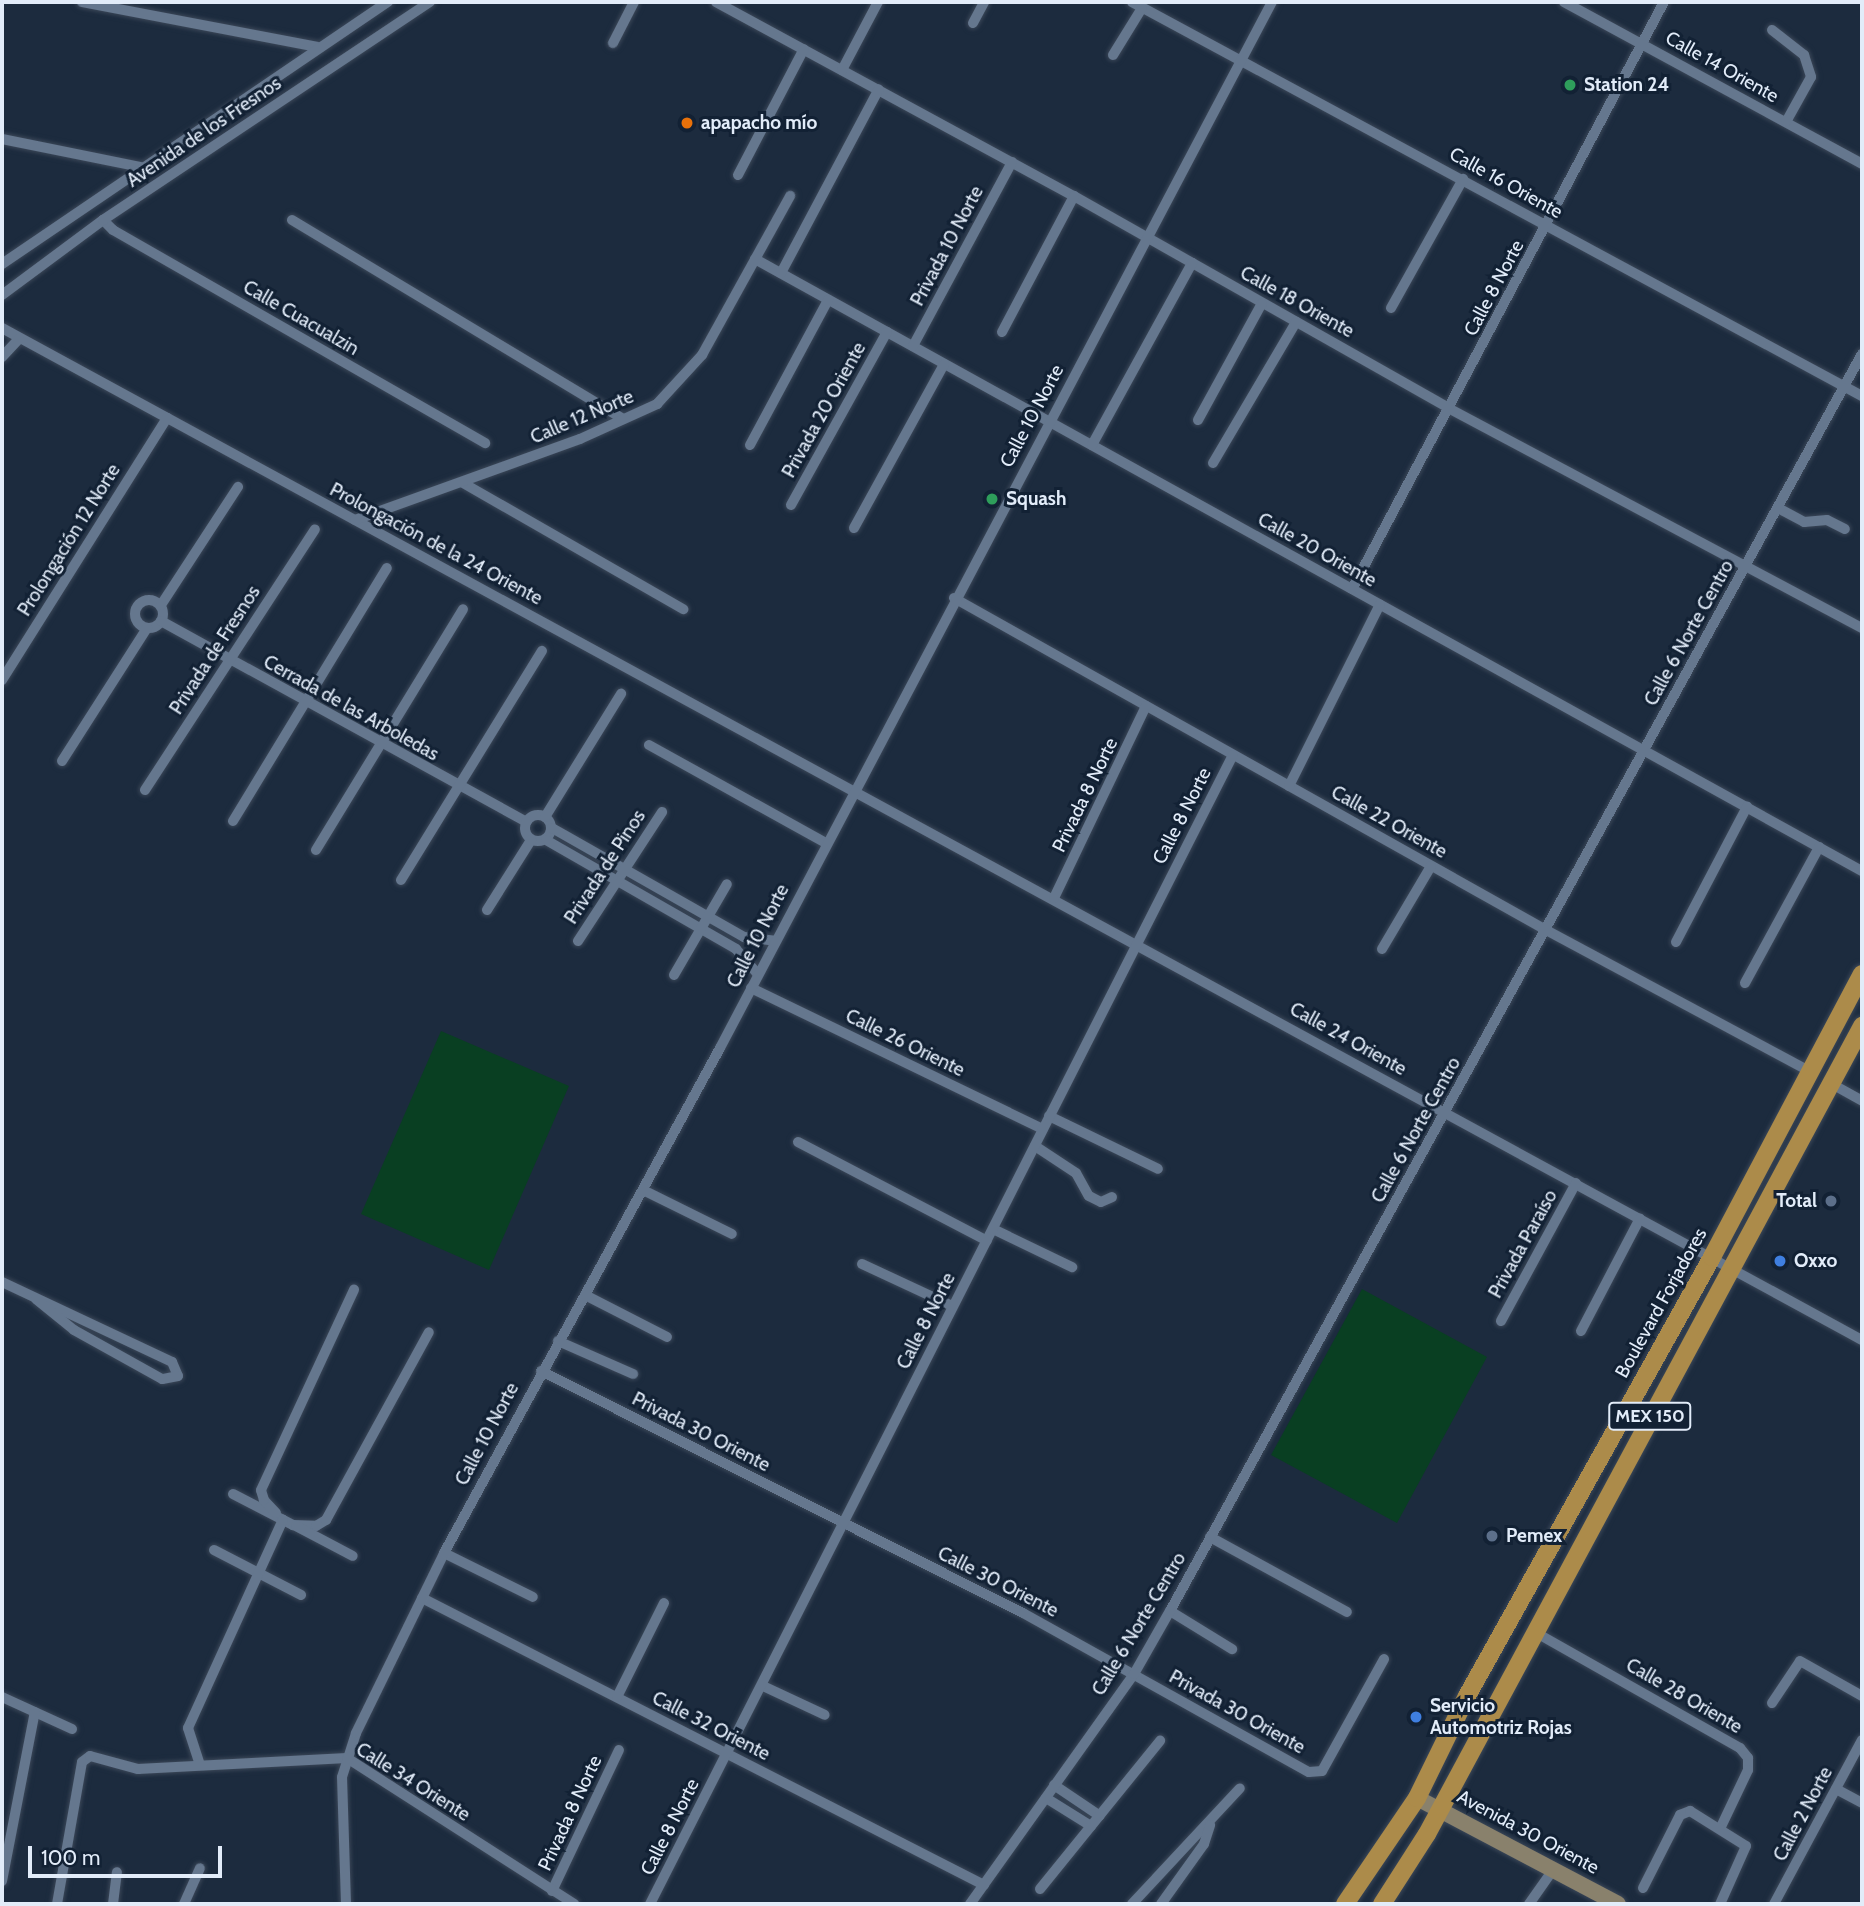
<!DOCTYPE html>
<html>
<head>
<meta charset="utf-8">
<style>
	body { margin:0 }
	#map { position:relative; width:1864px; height:1906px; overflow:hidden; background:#1c2b3e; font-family:Cabin,sans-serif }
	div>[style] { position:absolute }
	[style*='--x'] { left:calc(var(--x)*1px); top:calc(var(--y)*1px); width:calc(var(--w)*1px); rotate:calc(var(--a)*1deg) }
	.green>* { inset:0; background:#093f22 }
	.roads { filter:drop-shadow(0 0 2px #3b4758) drop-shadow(0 0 2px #3b4758) }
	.street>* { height:10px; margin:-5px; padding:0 5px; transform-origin:5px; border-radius:5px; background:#65778e }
	.street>.ring { margin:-5px; padding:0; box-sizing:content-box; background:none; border:10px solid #65778e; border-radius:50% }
	.secondary>* { height:16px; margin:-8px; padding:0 8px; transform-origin:8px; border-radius:8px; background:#89816c }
	.primary>* { height:18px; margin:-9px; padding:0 9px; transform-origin:9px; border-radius:9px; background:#ac8b4a }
	.dots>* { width:19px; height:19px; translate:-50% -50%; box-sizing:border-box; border:4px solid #122134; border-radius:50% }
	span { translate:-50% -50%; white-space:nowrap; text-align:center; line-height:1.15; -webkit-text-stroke:6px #122134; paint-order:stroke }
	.shield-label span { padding:2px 5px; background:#122134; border:2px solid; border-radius:5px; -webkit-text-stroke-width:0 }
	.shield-label { font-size:18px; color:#e2ecf9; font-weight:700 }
	.street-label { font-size:19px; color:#e2ecf9 }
	.poi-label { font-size:19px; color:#e2ecf9; font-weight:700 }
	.left { translate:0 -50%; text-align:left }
	.right { translate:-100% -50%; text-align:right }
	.frame { position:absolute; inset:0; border:4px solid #e2ecf9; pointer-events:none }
	.scale { position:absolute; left:28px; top:1846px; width:194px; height:32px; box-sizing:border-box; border:4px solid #e2ecf9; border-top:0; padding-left:9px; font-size:21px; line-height:24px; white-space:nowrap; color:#e2ecf9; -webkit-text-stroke:5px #122134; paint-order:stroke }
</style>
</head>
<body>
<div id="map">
	<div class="green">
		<div style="clip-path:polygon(441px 1031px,569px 1086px,489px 1270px,361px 1214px)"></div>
		<div style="clip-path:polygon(1362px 1289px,1487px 1357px,1397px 1523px,1271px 1455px)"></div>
	</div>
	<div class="roads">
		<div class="street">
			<div style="--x:82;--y:2;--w:239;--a:10.8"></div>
			<div style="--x:716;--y:2;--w:407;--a:28.5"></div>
			<div style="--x:1074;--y:196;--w:432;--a:29.5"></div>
			<div style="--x:1450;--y:409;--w:467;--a:28"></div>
			<div style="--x:1132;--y:2;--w:830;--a:28.36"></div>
			<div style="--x:1564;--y:2;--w:339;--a:28.5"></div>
			<div style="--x:973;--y:23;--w:24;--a:-62"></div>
			<div style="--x:1772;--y:30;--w:41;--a:38"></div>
			<div style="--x:1804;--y:55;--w:23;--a:72"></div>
			<div style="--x:1811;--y:77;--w:51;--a:119.1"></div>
			<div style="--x:613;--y:43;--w:46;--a:-62.9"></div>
			<div style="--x:1113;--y:55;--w:55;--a:-58.3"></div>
			<div style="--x:842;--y:70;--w:77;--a:-62.1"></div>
			<div style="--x:2;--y:139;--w:142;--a:11.4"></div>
			<div style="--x:738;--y:175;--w:142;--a:-62.4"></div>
			<div style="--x:103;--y:220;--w:14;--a:45"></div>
			<div style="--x:113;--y:230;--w:429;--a:29.8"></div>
			<div style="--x:292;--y:220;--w:386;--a:31"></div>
			<div style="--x:755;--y:259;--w:1265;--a:28.94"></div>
			<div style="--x:2;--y:264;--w:467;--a:-34.2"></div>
			<div style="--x:781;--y:273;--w:208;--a:-62"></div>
			<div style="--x:2;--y:295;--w:126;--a:-36.6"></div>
			<div style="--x:103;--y:220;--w:393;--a:-33.7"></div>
			<div style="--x:1391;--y:308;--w:148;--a:-60.8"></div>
			<div style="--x:2;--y:328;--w:2117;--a:28.55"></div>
			<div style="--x:1002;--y:332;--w:154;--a:-62.1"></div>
			<div style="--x:913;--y:346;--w:209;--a:-61.7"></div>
			<div style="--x:2;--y:357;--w:25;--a:-47"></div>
			<div style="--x:1198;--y:420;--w:133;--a:-61.3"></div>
			<div style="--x:750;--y:445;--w:165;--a:-61.7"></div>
			<div style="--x:1092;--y:445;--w:208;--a:-61.2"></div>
			<div style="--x:1213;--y:463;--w:164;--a:-59.5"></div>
			<div style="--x:463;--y:483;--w:254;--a:29.8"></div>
			<div style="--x:791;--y:505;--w:198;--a:-61"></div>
			<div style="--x:1778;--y:508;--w:30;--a:28"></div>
			<div style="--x:1804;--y:522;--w:23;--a:-5"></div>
			<div style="--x:1827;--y:520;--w:20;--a:27"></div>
			<div style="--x:355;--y:520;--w:239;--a:-19.8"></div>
			<div style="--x:580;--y:439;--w:85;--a:-24.4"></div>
			<div style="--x:657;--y:404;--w:67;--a:-47.4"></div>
			<div style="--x:702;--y:355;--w:182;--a:-61"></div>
			<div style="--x:854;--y:528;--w:187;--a:-61.2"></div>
			<div style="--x:1352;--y:589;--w:665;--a:-62.01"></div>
			<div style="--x:954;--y:598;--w:679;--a:29.28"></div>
			<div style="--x:1546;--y:930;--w:298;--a:28.2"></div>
			<div class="ring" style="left:135px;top:600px;width:18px;height:18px"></div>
			<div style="--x:161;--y:605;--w:141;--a:-56.9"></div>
			<div style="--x:161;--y:621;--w:417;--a:28.8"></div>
			<div style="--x:2;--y:680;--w:310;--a:-57.8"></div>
			<div style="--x:649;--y:745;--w:202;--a:29"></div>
			<div style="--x:62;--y:761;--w:158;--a:-57.4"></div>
			<div style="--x:1289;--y:786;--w:203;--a:-63.4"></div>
			<div style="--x:145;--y:790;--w:311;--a:-56.9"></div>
			<div class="ring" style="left:525px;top:815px;width:16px;height:16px"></div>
			<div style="--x:545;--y:817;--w:145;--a:-58.3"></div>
			<div style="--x:233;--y:821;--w:296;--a:-58.7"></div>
			<div style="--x:552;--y:828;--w:221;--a:29.6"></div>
			<div style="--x:744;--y:937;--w:31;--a:7"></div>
			<div style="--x:546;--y:840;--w:219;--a:29.8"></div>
			<div style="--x:736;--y:949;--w:33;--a:49"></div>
			<div style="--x:316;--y:850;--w:282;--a:-58.6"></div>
			<div style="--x:401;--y:880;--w:269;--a:-58.4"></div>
			<div style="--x:1054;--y:898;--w:213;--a:-64.4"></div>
			<div style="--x:487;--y:910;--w:83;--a:-57.8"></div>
			<div style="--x:578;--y:941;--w:154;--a:-56.9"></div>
			<div style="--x:1676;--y:942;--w:153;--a:-62.3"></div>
			<div style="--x:1382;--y:949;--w:96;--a:-59.4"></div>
			<div style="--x:674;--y:975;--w:105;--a:-59.8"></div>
			<div style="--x:1745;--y:983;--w:155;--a:-61.4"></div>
			<div style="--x:751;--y:988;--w:324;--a:25.8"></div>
			<div style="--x:1830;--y:1083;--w:37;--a:29"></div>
			<div style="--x:1049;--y:1116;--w:121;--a:25.9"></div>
			<div style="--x:798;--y:1142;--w:213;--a:27.6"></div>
			<div style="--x:1035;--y:1146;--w:49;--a:33.4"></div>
			<div style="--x:1076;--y:1173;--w:26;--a:61"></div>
			<div style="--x:1089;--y:1196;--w:13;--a:27"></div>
			<div style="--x:1101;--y:1202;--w:12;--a:-24"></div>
			<div style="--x:643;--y:1190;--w:99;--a:26.3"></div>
			<div style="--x:993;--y:1229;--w:88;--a:25.7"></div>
			<div style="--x:862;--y:1264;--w:99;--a:25"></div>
			<div style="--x:2;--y:1282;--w:188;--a:25.2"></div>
			<div style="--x:172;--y:1362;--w:15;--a:67"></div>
			<div style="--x:178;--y:1376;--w:16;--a:169"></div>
			<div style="--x:162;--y:1379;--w:101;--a:-150.9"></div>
			<div style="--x:74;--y:1330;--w:49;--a:-140.8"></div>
			<div style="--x:585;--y:1295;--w:92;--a:27.1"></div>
			<div style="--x:1501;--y:1321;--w:157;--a:-61.5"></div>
			<div style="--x:1581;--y:1331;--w:127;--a:-62.4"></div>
			<div style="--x:558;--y:1341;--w:82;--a:23.7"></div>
			<div style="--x:541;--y:1371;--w:539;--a:26.66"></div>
			<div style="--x:1023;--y:1613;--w:327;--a:29.1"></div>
			<div style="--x:1309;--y:1772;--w:13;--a:-4"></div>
			<div style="--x:1322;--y:1771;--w:128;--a:-61"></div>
			<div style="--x:233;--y:1494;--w:68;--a:27.3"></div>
			<div style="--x:293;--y:1525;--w:23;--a:2"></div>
			<div style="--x:316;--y:1526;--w:12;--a:-31"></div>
			<div style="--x:326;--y:1520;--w:214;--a:-61.3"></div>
			<div style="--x:276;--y:1513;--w:18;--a:-133"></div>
			<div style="--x:264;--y:1500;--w:10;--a:-107"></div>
			<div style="--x:261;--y:1490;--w:221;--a:-65.1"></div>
			<div style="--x:296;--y:1526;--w:64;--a:27.8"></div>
			<div style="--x:1210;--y:1537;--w:156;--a:28.7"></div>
			<div style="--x:214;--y:1550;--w:98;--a:27.3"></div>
			<div style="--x:444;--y:1553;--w:99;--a:26.3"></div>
			<div style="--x:422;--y:1598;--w:631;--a:27.05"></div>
			<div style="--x:1170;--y:1611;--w:73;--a:31.5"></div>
			<div style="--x:1533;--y:1631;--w:238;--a:29.5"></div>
			<div style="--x:1740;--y:1748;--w:13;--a:51"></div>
			<div style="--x:1748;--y:1758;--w:12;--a:90"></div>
			<div style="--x:1748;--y:1770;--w:65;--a:115.4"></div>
			<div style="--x:763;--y:1686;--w:68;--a:25.1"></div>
			<div style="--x:2;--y:1697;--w:77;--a:24.6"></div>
			<div style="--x:617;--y:1697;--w:105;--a:-63.4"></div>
			<div style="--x:1772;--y:1703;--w:50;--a:-56.3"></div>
			<div style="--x:1800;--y:1661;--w:71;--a:29.4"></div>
			<div style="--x:200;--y:1765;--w:39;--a:-108"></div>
			<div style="--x:188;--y:1728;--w:229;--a:-65.5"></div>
			<div style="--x:1054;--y:1785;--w:55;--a:34"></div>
			<div style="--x:1836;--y:1789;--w:30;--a:28"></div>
			<div style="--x:1046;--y:1798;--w:53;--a:31.9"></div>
			<div style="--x:2;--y:1881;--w:172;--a:-79"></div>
			<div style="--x:1643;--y:1888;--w:82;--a:-63.1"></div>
			<div style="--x:1680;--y:1815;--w:11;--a:-22"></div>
			<div style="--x:1690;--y:1811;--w:66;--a:32"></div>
			<div style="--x:1746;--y:1846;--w:64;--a:114.1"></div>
			<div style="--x:1040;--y:1889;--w:191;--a:-51"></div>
			<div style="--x:552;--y:1891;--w:156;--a:-64.6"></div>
			<div style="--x:57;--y:1904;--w:144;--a:-80"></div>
			<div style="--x:82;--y:1762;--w:10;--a:-37"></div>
			<div style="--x:90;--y:1756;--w:50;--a:15.2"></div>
			<div style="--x:138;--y:1769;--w:209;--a:-3"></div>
			<div style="--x:347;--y:1758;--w:270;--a:32.7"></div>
			<div style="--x:113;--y:1904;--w:32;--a:-83"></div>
			<div style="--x:184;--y:1904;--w:39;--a:-66"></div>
			<div style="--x:346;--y:1904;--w:127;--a:-91.8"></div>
			<div style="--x:342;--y:1777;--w:46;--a:-72.3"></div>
			<div style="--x:356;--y:1733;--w:200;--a:-63.9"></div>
			<div style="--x:444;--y:1553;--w:576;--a:-61.34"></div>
			<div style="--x:720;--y:1048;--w:1183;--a:-62.18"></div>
			<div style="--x:650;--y:1904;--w:1288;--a:-63.1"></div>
			<div style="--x:970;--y:1904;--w:282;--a:-54.5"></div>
			<div style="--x:1134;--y:1674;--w:73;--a:-60.3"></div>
			<div style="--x:1170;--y:1611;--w:1435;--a:-61.17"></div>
			<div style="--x:1132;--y:1904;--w:158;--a:-47"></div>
			<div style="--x:1161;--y:1904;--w:74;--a:-54.4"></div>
			<div style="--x:1204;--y:1844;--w:20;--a:-72"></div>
			<div style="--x:1529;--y:1904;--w:42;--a:-54.8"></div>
			<div style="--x:1774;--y:1904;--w:186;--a:-61.8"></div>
		</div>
		<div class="secondary">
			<div style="--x:1417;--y:1798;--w:227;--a:27.8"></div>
		</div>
		<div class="primary">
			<div style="--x:1345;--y:1904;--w:128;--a:-55.8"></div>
			<div style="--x:1417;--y:1798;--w:114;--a:-63.9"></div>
			<div style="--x:1467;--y:1696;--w:503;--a:-60.83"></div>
			<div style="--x:1712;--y:1257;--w:320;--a:-62.1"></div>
			<div style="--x:1382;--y:1904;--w:83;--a:-57.3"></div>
			<div style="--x:1427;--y:1834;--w:918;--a:-61.7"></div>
		</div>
	</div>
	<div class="dots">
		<div style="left:1570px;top:85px;background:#2e9e5b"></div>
		<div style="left:687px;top:123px;background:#e8710a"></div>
		<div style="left:992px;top:499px;background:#2e9e5b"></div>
		<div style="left:1831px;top:1201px;background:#5c6f8a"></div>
		<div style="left:1780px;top:1261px;background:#3f7fe0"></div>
		<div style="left:1492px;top:1536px;background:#5c6f8a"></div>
		<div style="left:1416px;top:1717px;background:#3f7fe0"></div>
	</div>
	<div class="shield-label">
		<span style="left:1650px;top:1416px">MEX 150</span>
	</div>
	<div class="street-label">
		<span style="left:1722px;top:67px;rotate:29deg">Calle 14 Oriente</span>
		<span style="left:204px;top:132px;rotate:-34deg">Avenida de los Fresnos</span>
		<span style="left:1506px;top:183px;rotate:29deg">Calle 16 Oriente</span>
		<span style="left:947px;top:246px;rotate:-62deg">Privada 10 Norte</span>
		<span style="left:1494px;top:288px;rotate:-62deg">Calle 8 Norte</span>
		<span style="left:1297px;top:302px;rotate:29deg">Calle 18 Oriente</span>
		<span style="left:301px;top:318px;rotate:30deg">Calle Cuacualzin</span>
		<span style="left:824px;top:410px;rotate:-61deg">Privada 20 Oriente</span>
		<span style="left:1032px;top:416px;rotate:-62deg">Calle 10 Norte</span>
		<span style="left:582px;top:417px;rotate:-23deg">Calle 12 Norte</span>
		<span style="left:69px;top:540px;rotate:-58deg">Prolongación 12 Norte</span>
		<span style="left:436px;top:544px;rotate:28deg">Prolongación de la 24 Oriente</span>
		<span style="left:1317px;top:550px;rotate:29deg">Calle 20 Oriente</span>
		<span style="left:1689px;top:633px;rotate:-61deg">Calle 6 Norte Centro</span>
		<span style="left:215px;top:650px;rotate:-57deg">Privada de Fresnos</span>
		<span style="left:351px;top:708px;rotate:29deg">Cerrada de las Arboledas</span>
		<span style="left:1085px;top:795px;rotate:-64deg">Privada 8 Norte</span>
		<span style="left:1182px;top:816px;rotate:-63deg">Calle 8 Norte</span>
		<span style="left:1389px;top:822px;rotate:29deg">Calle 22 Oriente</span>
		<span style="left:605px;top:867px;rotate:-57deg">Privada de Pinos</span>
		<span style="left:758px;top:936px;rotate:-63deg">Calle 10 Norte</span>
		<span style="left:1348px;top:1039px;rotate:29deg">Calle 24 Oriente</span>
		<span style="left:905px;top:1043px;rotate:26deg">Calle 26 Oriente</span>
		<span style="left:1416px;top:1130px;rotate:-61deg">Calle 6 Norte Centro</span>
		<span style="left:1523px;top:1244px;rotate:-61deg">Privada Paraíso</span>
		<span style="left:1661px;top:1303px;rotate:-61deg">Boulevard Forjadores</span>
		<span style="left:926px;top:1321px;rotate:-63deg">Calle 8 Norte</span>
		<span style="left:701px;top:1432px;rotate:27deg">Privada 30 Oriente</span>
		<span style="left:487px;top:1434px;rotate:-62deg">Calle 10 Norte</span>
		<span style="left:998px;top:1582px;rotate:27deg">Calle 30 Oriente</span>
		<span style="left:1139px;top:1624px;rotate:-59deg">Calle 6 Norte Centro</span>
		<span style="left:1684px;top:1696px;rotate:30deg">Calle 28 Oriente</span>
		<span style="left:1237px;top:1712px;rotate:29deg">Privada 30 Oriente</span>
		<span style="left:711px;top:1726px;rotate:27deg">Calle 32 Oriente</span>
		<span style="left:413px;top:1782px;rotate:32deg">Calle 34 Oriente</span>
		<span style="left:570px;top:1813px;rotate:-65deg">Privada 8 Norte</span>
		<span style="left:1803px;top:1814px;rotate:-62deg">Calle 2 Norte</span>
		<span style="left:670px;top:1827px;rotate:-63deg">Calle 8 Norte</span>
		<span style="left:1528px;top:1832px;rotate:28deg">Avenida 30 Oriente</span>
	</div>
	<div class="poi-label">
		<span class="left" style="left:1584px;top:85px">Station 24</span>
		<span class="left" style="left:701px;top:123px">apapacho mío</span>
		<span class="left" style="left:1006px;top:499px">Squash</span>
		<span class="right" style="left:1817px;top:1201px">Total</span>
		<span class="left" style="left:1794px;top:1261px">Oxxo</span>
		<span class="left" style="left:1506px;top:1536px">Pemex</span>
		<span class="left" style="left:1430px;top:1717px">Servicio<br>Automotriz Rojas</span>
	</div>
	<div class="frame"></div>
	<div class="scale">100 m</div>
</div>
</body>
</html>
